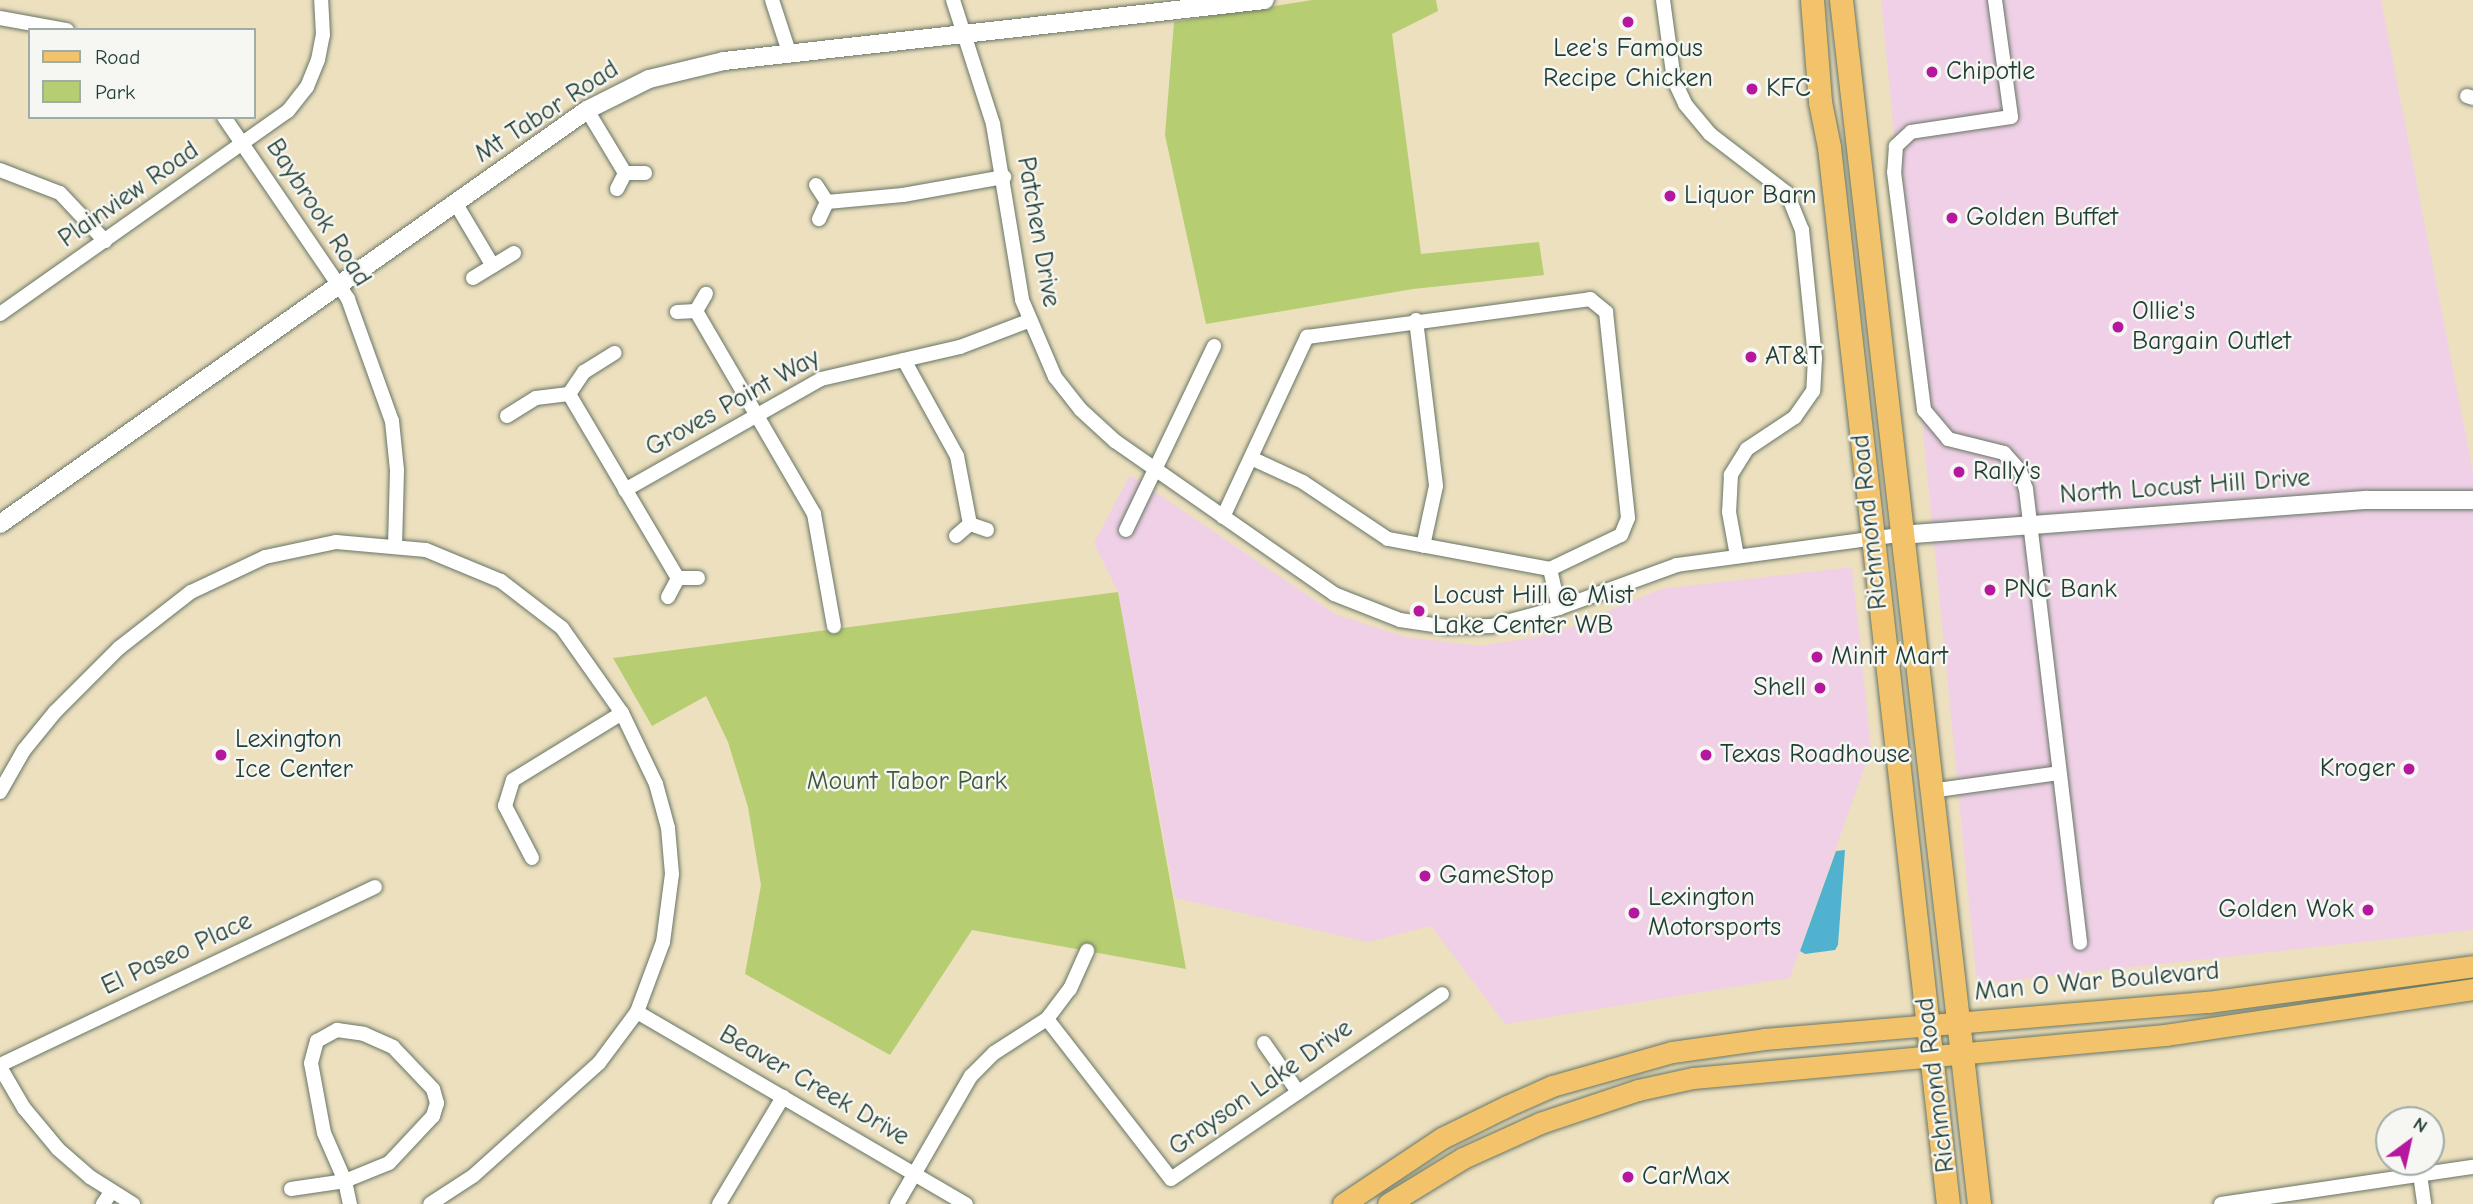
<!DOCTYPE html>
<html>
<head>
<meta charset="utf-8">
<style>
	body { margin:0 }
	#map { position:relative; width:2473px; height:1204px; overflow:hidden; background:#ede0bf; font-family:"Comic Neue",sans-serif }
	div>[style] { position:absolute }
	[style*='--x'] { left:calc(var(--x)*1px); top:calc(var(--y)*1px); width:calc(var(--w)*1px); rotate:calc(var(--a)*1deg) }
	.built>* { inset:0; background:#efd0e6 }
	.green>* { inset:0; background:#b7cd72 }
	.water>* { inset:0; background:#50b2cf }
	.roads { filter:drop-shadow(0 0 2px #677665) drop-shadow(0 0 2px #677665) }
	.minor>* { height:14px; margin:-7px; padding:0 7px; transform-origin:7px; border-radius:7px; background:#fff }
	.tertiary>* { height:18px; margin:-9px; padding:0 9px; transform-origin:9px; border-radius:9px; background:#fff }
	.primary>* { height:21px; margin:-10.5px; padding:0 10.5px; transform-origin:10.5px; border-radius:10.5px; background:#f2c36a }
	.trunk>* { height:23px; margin:-11.5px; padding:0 11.5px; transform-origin:11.5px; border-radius:11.5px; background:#f2c36a }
	.dots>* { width:19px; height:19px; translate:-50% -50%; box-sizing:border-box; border:4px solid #f6f6f2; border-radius:50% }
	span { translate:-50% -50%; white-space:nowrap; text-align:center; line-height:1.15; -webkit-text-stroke:5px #f6f6f2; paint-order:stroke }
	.poi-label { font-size:26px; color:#1f3d34 }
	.left { translate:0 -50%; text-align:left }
	.right { translate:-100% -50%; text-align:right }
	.street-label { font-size:26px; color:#1f3d34 }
	.park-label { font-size:26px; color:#3d5a40 }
	.legend { position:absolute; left:28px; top:28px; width:228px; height:91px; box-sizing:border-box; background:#f6f6f2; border:2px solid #a0aca6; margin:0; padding:9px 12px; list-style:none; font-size:21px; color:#1f3d34 }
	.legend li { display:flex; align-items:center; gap:14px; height:35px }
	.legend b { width:35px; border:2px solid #a0aca6 }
	.north { position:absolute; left:2375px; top:1106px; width:70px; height:70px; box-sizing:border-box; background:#f6f6f2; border:2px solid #a0aca6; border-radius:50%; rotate:33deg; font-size:19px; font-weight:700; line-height:28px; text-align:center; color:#1f3d34 }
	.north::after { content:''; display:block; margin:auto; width:24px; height:32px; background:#b5179e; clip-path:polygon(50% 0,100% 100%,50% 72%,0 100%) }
</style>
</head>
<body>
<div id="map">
	<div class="built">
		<div style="clip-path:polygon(1881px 0,2381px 0,2473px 472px,2473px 930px,1977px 984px)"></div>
		<div style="clip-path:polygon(1130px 475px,1335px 614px,1405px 637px,1481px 646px,1553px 634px,1661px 589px,1852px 567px,1871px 749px,1790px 978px,1505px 1024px,1431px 926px,1368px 942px,1175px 898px,1118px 592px,1094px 543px)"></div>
	</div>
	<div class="green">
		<div style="clip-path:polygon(1312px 0,1436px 0,1438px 11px,1392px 34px,1421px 254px,1539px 242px,1544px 275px,1413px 289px,1206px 324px,1165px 135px,1174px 22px)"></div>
		<div style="clip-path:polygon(1118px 592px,1186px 969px,972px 930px,890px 1055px,745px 974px,761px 885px,748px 807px,728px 742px,706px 696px,652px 726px,613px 658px)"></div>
	</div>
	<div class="water">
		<div style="clip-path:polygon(1845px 850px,1838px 945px,1835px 950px,1805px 954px,1800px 951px,1836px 851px)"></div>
	</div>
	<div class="roads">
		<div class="minor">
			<div style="--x:772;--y:0;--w:58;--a:71.9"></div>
			<div style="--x:953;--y:0;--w:130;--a:72.1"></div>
			<div style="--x:993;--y:124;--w:178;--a:80.6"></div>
			<div style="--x:1022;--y:300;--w:84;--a:66.8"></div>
			<div style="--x:1055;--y:377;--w:42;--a:51.8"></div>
			<div style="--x:1081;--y:410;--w:46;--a:42.4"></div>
			<div style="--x:1115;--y:441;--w:267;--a:34.9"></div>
			<div style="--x:1334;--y:594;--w:71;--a:21.5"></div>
			<div style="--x:1400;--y:620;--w:48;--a:8.5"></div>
			<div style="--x:1447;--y:627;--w:44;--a:-1.3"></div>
			<div style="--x:1491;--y:626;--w:70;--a:-14.8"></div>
			<div style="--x:1559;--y:608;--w:126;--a:-20"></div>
			<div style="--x:1677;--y:565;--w:225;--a:-7.7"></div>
			<div style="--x:1663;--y:0;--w:81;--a:82.2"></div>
			<div style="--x:1674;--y:80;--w:26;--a:65"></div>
			<div style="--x:1685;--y:104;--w:39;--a:50"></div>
			<div style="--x:1710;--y:134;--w:97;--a:37.5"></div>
			<div style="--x:1787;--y:193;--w:40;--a:68"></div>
			<div style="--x:1802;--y:230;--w:129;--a:84.2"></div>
			<div style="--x:1815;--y:358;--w:33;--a:93"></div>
			<div style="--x:1813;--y:391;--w:32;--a:125"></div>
			<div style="--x:1795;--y:417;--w:58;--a:146.3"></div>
			<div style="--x:1747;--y:449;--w:31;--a:122"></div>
			<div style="--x:1731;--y:475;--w:37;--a:93"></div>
			<div style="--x:1729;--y:512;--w:45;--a:79.7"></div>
			<div style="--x:1995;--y:0;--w:118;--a:82.2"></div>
			<div style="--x:2011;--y:117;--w:101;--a:171.5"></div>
			<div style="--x:1911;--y:132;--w:21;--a:137"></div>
			<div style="--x:1896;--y:146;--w:26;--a:94"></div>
			<div style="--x:1894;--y:172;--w:240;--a:82.8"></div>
			<div style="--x:1924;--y:410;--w:38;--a:50"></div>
			<div style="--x:1948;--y:439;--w:58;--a:14"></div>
			<div style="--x:2004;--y:453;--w:24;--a:48"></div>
			<div style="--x:2020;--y:471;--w:19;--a:72"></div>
			<div style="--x:2026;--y:489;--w:457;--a:83.2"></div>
			<div style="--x:0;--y:18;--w:68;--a:10.2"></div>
			<div style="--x:2467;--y:96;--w:6;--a:18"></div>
			<div style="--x:587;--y:110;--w:74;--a:58.9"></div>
			<div style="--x:224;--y:117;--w:220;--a:55.7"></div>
			<div style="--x:348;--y:299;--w:130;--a:70.2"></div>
			<div style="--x:392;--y:421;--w:49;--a:84.2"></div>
			<div style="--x:397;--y:470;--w:74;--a:91.5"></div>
			<div style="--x:0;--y:170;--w:64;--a:21"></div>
			<div style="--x:60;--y:193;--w:66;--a:46.8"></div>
			<div style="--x:816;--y:185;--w:20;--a:57"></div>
			<div style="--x:827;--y:202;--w:19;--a:115"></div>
			<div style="--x:617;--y:189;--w:18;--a:-63"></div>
			<div style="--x:625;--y:173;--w:20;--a:0"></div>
			<div style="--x:827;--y:202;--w:76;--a:-5.3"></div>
			<div style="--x:903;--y:195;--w:103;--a:-10.1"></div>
			<div style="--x:456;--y:204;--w:72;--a:59.2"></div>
			<div style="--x:473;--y:278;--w:48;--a:-31.4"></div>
			<div style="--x:696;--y:311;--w:235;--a:59.8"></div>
			<div style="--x:814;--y:514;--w:114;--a:79.9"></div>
			<div style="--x:677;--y:312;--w:19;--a:-3"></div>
			<div style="--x:696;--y:311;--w:20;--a:-60"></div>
			<div style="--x:0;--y:314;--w:352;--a:-35.2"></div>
			<div style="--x:288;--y:111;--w:31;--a:-52"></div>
			<div style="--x:307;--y:87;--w:29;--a:-68"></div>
			<div style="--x:318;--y:60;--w:25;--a:-79"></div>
			<div style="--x:323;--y:35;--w:35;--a:-93"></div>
			<div style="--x:1416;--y:320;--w:167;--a:83.1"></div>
			<div style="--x:1436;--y:486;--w:61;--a:102.2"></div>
			<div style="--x:904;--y:360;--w:110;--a:61.1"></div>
			<div style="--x:957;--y:456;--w:69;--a:79.2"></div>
			<div style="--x:569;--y:394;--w:214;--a:59.4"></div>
			<div style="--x:507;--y:416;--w:34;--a:-32"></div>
			<div style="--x:536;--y:398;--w:33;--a:-7"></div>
			<div style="--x:569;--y:394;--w:27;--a:-56"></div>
			<div style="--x:584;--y:372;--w:36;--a:-32"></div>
			<div style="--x:625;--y:490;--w:225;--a:-29.5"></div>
			<div style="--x:821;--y:379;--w:143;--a:-13"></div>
			<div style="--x:960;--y:347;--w:73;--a:-20.9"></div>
			<div style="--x:1223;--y:517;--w:199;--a:-65"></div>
			<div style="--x:1307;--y:337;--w:286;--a:-7.6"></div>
			<div style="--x:1590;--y:299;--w:21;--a:39"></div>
			<div style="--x:1606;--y:312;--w:207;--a:83.9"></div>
			<div style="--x:1628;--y:518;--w:18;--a:112"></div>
			<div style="--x:1621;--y:535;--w:79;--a:154.4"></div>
			<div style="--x:1550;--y:569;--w:165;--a:-169.5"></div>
			<div style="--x:1388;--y:539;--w:102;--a:-146.2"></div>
			<div style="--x:1303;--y:482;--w:57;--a:-155.2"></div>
			<div style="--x:1126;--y:530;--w:204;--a:-64.4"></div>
			<div style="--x:956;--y:536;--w:18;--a:-41"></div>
			<div style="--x:970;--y:524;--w:18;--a:19"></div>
			<div style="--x:1550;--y:569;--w:40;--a:77"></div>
			<div style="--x:668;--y:597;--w:21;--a:-62"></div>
			<div style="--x:678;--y:578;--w:20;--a:0"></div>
			<div style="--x:1930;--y:791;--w:130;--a:-7.9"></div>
			<div style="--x:0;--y:792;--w:48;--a:-60.3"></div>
			<div style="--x:24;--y:750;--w:49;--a:-50.8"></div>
			<div style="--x:55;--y:712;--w:91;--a:-45"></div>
			<div style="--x:119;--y:648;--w:91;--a:-37.9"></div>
			<div style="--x:191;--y:592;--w:82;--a:-25.3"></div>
			<div style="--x:265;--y:557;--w:73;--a:-11.9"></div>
			<div style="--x:336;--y:542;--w:90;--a:5.1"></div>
			<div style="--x:426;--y:550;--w:81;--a:22.5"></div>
			<div style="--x:501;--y:581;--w:77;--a:37.6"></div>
			<div style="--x:562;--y:628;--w:104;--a:54.8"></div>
			<div style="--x:622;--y:713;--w:79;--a:64.4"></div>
			<div style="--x:656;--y:784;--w:46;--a:74.7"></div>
			<div style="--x:668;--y:828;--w:46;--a:85"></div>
			<div style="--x:672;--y:874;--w:69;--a:97.5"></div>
			<div style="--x:663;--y:942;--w:75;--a:110.4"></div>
			<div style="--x:637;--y:1012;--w:64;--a:126.7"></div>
			<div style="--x:599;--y:1063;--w:169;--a:138.1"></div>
			<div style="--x:473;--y:1176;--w:51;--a:146.9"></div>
			<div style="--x:532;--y:858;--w:59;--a:-117.4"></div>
			<div style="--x:505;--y:806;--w:27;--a:-73"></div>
			<div style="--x:513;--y:780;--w:128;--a:-31.6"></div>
			<div style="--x:637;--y:1012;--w:381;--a:30.3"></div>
			<div style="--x:1047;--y:1019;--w:202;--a:52.2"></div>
			<div style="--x:1171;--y:1179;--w:328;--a:-34.3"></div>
			<div style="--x:337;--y:1030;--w:27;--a:8"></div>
			<div style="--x:364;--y:1034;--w:32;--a:24"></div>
			<div style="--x:393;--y:1047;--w:58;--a:46.4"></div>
			<div style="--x:433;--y:1089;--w:15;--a:74"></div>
			<div style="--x:437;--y:1103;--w:14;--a:107"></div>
			<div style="--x:433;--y:1116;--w:64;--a:133.1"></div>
			<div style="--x:389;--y:1163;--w:48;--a:157.8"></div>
			<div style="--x:345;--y:1181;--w:52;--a:-113.6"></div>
			<div style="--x:324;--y:1133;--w:71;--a:-100.5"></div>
			<div style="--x:311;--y:1063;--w:23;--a:-75"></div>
			<div style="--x:317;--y:1041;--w:23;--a:-29"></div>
			<div style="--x:1264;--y:1043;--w:60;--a:55.2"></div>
			<div style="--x:0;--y:1065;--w:415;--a:-25.4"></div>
			<div style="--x:0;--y:1067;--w:48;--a:59.7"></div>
			<div style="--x:24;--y:1108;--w:53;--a:50.3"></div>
			<div style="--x:58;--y:1149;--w:43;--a:41.2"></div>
			<div style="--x:90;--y:1177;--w:51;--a:32.1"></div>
			<div style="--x:2420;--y:1174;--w:30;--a:82"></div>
			<div style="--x:291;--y:1189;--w:55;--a:-8.4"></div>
			<div style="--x:345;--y:1181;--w:24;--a:78"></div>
			<div style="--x:103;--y:1204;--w:14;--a:-56"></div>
			<div style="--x:719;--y:1204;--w:125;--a:-59.1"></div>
			<div style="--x:897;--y:1204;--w:148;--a:-60"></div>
			<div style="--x:971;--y:1076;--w:33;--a:-45"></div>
			<div style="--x:994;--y:1053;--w:63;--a:-32.7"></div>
			<div style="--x:1047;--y:1019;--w:38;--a:-53"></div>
			<div style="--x:1070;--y:989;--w:42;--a:-65.9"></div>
			<div style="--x:2221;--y:1204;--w:255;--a:-8.4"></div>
		</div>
		<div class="tertiary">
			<div style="--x:0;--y:524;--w:718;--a:-35.19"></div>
			<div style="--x:587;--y:110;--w:69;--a:-26.6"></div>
			<div style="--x:649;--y:79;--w:77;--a:-13.5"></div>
			<div style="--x:724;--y:61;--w:544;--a:-6.43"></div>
			<div style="--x:1900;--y:535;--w:469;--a:-4.3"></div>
			<div style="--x:2368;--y:500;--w:105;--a:0"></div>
		</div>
		<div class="primary">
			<div style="--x:1343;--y:1204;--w:119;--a:-33.7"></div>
			<div style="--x:1442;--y:1138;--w:72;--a:-26.2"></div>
			<div style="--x:1507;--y:1106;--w:49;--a:-24"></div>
			<div style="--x:1552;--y:1086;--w:125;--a:-15.8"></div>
			<div style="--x:1672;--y:1052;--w:93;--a:-8"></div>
			<div style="--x:1764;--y:1039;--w:446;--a:-4.8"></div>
			<div style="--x:2208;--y:1002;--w:267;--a:-7.7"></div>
			<div style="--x:1388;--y:1204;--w:88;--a:-31.5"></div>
			<div style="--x:1463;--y:1158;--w:85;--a:-24.4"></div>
			<div style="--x:1540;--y:1123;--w:103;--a:-18.6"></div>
			<div style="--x:1638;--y:1090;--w:56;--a:-12.3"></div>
			<div style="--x:1693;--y:1078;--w:474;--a:-5.2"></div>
			<div style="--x:2165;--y:1035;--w:311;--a:-8.5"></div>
		</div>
		<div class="trunk">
			<div style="--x:1812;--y:0;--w:102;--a:85.5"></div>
			<div style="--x:1820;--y:102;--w:46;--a:78.7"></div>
			<div style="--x:1829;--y:147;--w:1064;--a:83.58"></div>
			<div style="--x:1841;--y:0;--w:1212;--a:83.46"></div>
		</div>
	</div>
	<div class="dots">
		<div style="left:1628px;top:22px;background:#b5179e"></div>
		<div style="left:1932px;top:72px;background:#b5179e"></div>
		<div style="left:1752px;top:89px;background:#b5179e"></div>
		<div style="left:1670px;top:196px;background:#b5179e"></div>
		<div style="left:1952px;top:218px;background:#b5179e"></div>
		<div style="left:2118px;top:327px;background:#b5179e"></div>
		<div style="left:1751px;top:357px;background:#b5179e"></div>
		<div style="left:1959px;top:472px;background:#b5179e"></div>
		<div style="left:1990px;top:590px;background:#b5179e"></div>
		<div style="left:1419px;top:611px;background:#b5179e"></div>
		<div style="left:1817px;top:657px;background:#b5179e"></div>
		<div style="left:1820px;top:688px;background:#b5179e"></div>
		<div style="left:221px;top:755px;background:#b5179e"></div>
		<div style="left:1706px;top:755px;background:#b5179e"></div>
		<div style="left:2409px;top:769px;background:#b5179e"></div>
		<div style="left:1425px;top:876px;background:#b5179e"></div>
		<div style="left:2368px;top:910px;background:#b5179e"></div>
		<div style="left:1634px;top:913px;background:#b5179e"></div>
		<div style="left:1628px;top:1177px;background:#b5179e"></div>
	</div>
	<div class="poi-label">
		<span style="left:1628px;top:64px">Lee's Famous<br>Recipe Chicken</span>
		<span class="left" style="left:1946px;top:72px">Chipotle</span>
		<span class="left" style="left:1766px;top:89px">KFC</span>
		<span class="left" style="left:1684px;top:196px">Liquor Barn</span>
		<span class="left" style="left:1966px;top:218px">Golden Buffet</span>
		<span class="left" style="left:2132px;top:327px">Ollie's<br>Bargain Outlet</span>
		<span class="left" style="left:1765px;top:357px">AT&amp;T</span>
		<span class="left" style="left:1973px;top:472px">Rally's</span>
		<span class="left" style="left:2004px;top:590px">PNC Bank</span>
		<span class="left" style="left:1433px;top:611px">Locust Hill @ Mist<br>Lake Center WB</span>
		<span class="left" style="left:1831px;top:657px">Minit Mart</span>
		<span class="right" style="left:1806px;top:688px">Shell</span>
		<span class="left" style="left:235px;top:755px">Lexington<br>Ice Center</span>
		<span class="left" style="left:1720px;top:755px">Texas Roadhouse</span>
		<span class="right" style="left:2395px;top:769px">Kroger</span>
		<span class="left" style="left:1439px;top:876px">GameStop</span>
		<span class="left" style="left:1648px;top:913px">Lexington<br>Motorsports</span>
		<span class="right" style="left:2354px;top:910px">Golden Wok</span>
		<span class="left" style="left:1642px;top:1177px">CarMax</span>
	</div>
	<div class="street-label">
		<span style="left:547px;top:112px;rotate:-33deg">Mt Tabor Road</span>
		<span style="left:129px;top:195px;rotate:-35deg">Plainview Road</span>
		<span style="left:318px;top:213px;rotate:57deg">Baybrook Road</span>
		<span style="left:1038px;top:232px;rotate:80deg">Patchen Drive</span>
		<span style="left:733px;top:403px;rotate:-29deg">Groves Point Way</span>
		<span style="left:2185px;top:487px;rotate:-4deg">North Locust Hill Drive</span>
		<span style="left:1870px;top:522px;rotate:-96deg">Richmond Road</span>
		<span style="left:177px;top:954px;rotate:-25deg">El Paseo Place</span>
		<span style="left:2097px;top:982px;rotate:-5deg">Man O War Boulevard</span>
		<span style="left:1936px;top:1085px;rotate:-97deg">Richmond Road</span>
		<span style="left:814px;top:1086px;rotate:30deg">Beaver Creek Drive</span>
		<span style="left:1261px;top:1088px;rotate:-35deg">Grayson Lake Drive</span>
	</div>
	<div class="park-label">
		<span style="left:907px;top:782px">Mount Tabor Park</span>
	</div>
	<ul class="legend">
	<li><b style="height:9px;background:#f2c36a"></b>Road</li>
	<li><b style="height:19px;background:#b7cd72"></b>Park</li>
	</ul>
	<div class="north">N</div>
</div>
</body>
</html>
